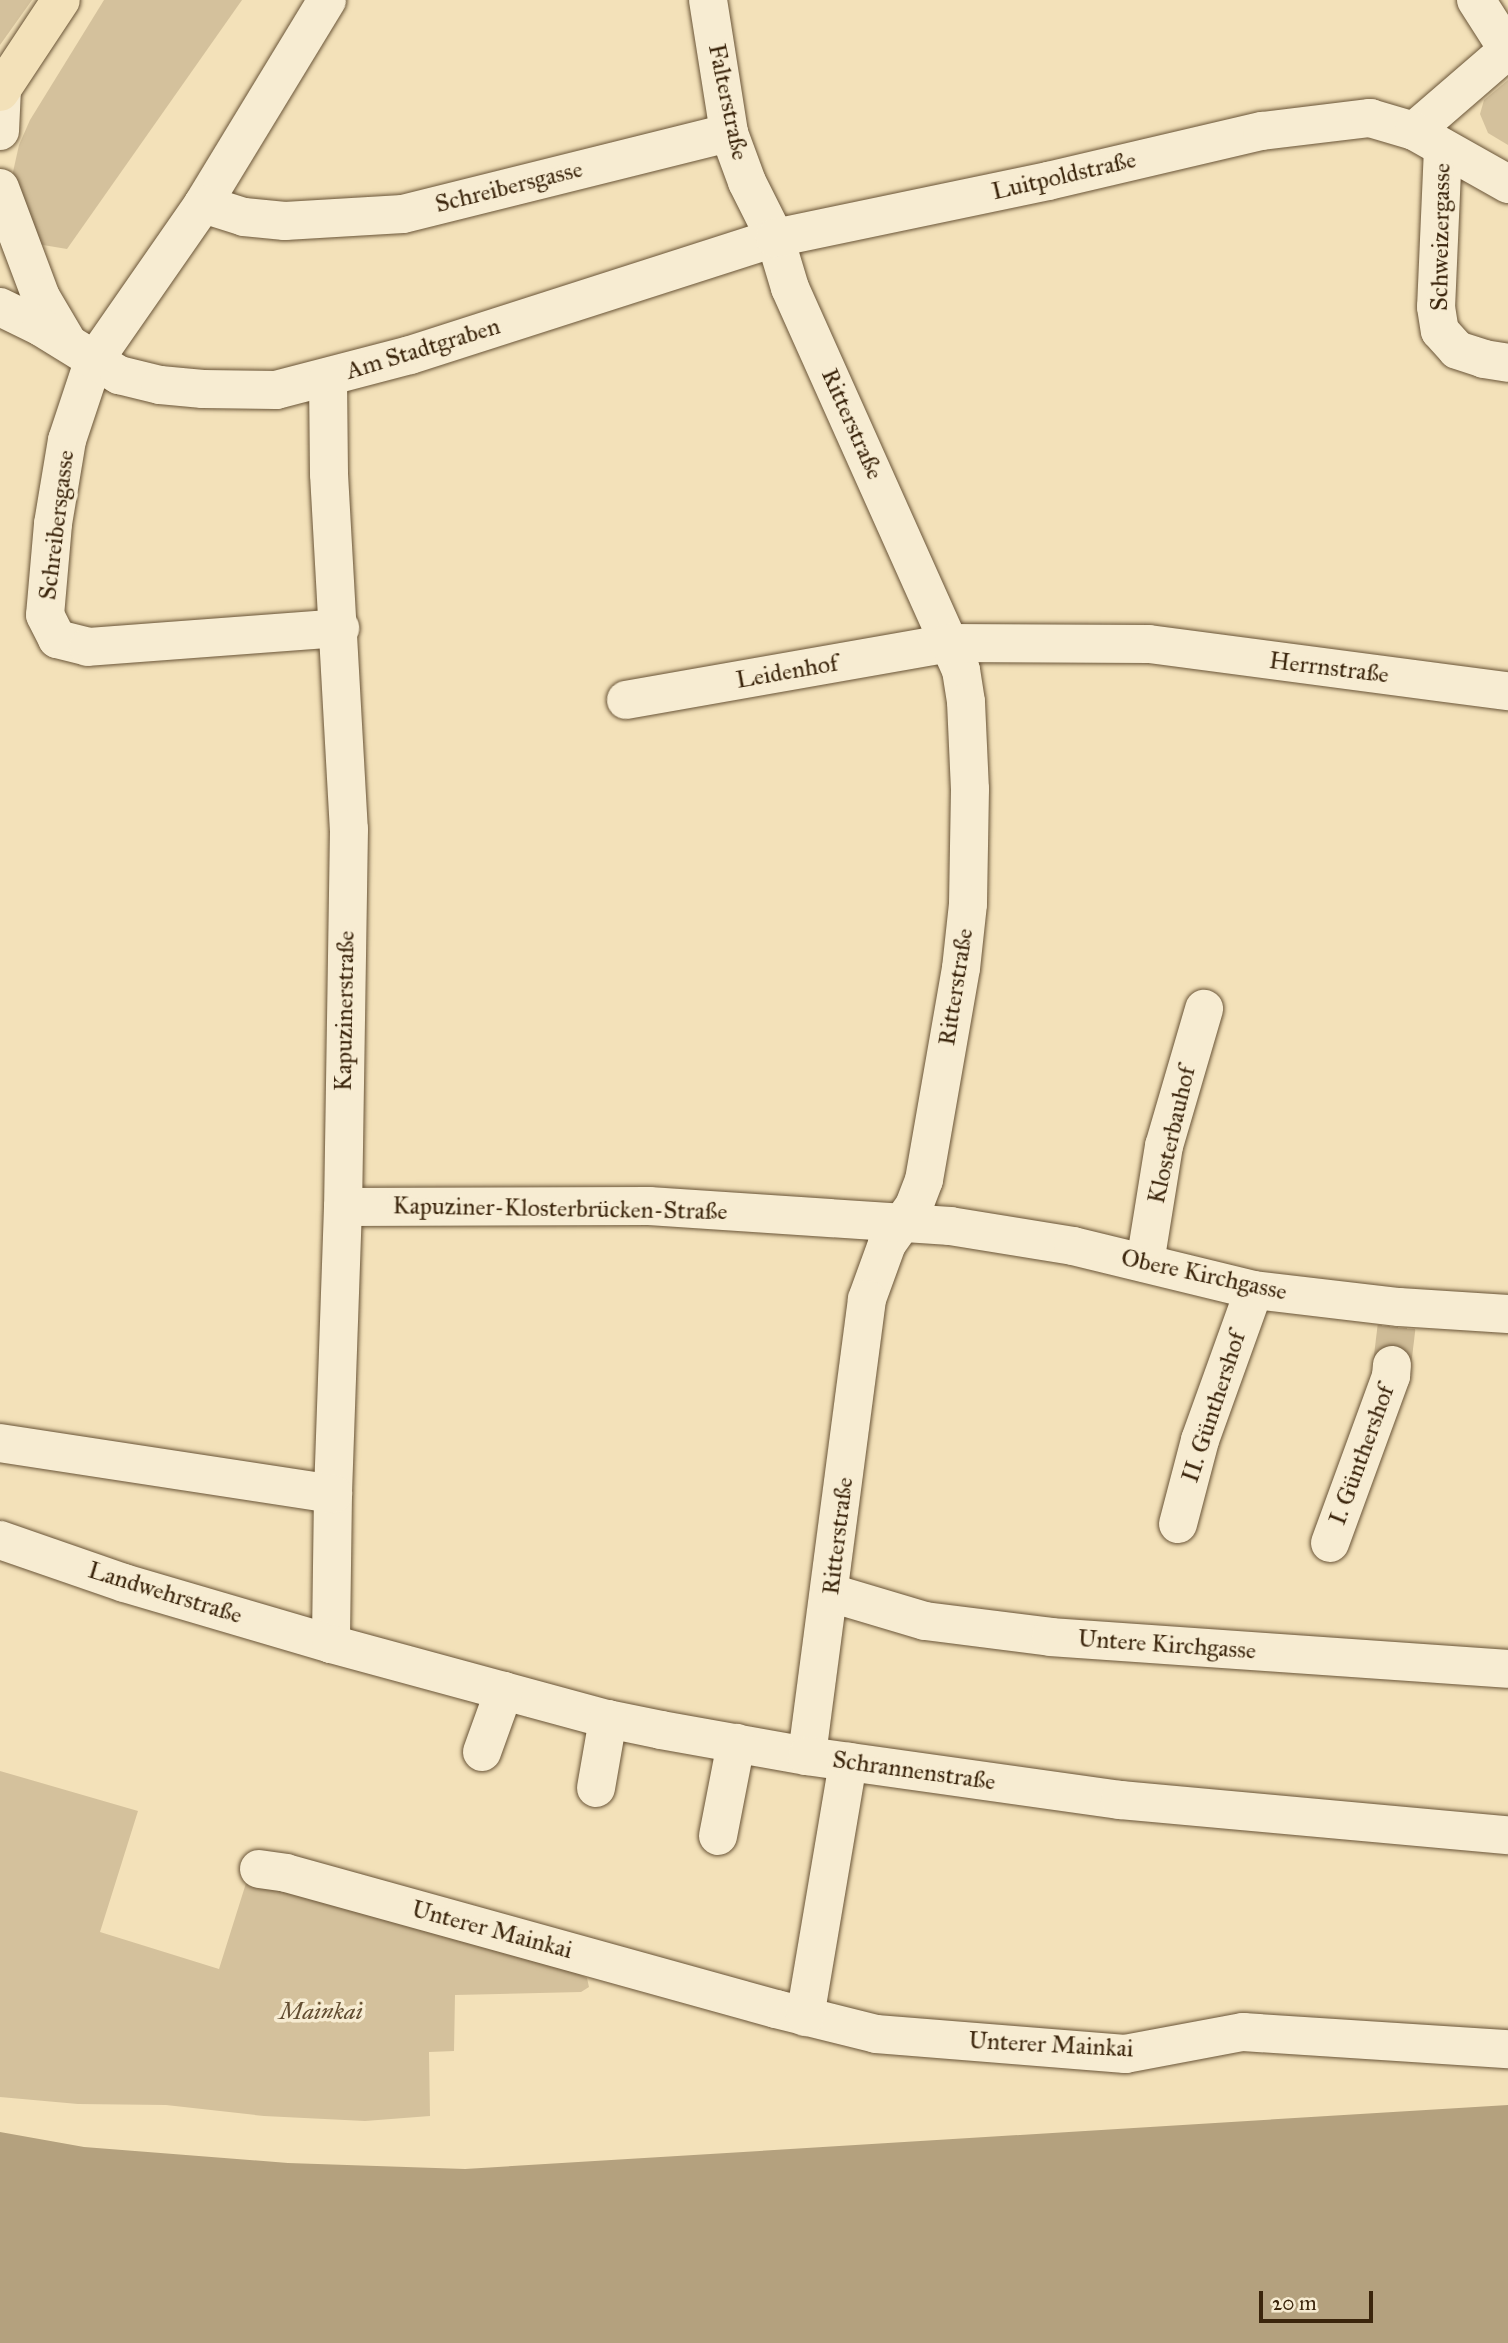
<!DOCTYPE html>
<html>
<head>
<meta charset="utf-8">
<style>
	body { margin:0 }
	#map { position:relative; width:1508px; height:2343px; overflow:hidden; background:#f3e1b9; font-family:"IM FELL Great Primer",serif }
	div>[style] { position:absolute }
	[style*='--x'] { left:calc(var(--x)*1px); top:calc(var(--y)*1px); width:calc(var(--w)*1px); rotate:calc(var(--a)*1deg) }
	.green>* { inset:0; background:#d4c19c }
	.water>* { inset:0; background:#b4a17e }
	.minor-tunnel>* { height:38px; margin-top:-19px; transform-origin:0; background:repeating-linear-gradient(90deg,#cebb96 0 38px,transparent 0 57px) }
	.roads { filter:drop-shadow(0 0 2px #695437) drop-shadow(0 0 2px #695437) }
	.minor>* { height:38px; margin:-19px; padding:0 19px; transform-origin:19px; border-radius:19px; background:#f7ecd2 }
	.major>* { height:38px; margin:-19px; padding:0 19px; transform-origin:19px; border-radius:19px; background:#f3e1b9 }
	span { translate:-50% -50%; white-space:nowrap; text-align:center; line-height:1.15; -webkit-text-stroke:7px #f7ecd2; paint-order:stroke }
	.street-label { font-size:24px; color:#3b250c }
	.park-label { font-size:24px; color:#614c30; font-style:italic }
	.scale { position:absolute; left:1259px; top:2291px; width:114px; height:32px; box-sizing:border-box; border:4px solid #3b250c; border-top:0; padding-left:9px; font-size:21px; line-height:24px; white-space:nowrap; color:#3b250c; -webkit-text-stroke:5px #f7ecd2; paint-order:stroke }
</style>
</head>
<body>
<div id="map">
	<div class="green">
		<div style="clip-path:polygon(0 0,32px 0,0 45px)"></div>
		<div style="clip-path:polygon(104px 0,242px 0,67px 249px,31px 243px,17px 205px,13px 172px,19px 145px,30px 120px)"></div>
		<div style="clip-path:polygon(1508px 80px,1508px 145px,1488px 133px,1480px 114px,1484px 100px)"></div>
		<div style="clip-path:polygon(0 1771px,138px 1811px,100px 1932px,219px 1969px,247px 1880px,573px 1971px,587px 1978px,589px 1987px,581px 1992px,455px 1995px,454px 2051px,429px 2052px,430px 2116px,365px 2121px,264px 2116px,166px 2105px,78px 2104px,0 2097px)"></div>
	</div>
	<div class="water">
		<div style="clip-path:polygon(1508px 2105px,1508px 2343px,0 2343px,0 2132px,84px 2147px,288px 2163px,465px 2169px)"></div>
	</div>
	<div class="minor-tunnel">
		<div style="--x:1392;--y:1365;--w:42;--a:-83.2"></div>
	</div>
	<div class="roads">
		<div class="minor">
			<div style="--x:327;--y:0;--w:239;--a:121.3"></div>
			<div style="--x:203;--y:204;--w:193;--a:124.8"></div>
			<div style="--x:93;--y:362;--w:82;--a:108.4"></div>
			<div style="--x:67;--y:440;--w:85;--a:99.5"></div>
			<div style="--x:53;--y:524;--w:91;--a:95"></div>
			<div style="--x:45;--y:615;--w:27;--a:63"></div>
			<div style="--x:57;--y:639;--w:32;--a:14"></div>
			<div style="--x:88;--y:647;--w:253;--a:-4.3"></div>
			<div style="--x:708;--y:0;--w:135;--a:81"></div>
			<div style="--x:729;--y:133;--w:52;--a:69.8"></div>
			<div style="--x:747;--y:182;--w:63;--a:63.4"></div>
			<div style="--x:775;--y:238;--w:52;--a:73.3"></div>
			<div style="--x:790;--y:288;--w:419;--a:65.9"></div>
			<div style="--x:961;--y:670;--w:32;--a:81"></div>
			<div style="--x:966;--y:702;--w:87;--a:87.4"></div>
			<div style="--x:970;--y:789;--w:115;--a:91"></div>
			<div style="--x:968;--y:904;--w:64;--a:96.2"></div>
			<div style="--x:961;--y:968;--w:215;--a:99.9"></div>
			<div style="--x:924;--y:1180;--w:28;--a:111"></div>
			<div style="--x:914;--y:1206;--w:47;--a:125.4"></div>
			<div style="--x:887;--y:1244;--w:59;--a:110"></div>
			<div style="--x:867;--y:1299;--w:461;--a:97.5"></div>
			<div style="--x:1476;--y:0;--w:59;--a:57.4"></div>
			<div style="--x:0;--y:131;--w:43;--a:-87.3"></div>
			<div style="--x:1414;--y:131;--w:124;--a:-40.8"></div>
			<div style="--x:1443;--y:148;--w:159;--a:92.5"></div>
			<div style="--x:1436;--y:307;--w:24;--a:81"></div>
			<div style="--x:1440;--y:331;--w:25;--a:48"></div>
			<div style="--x:1457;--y:350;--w:28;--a:18"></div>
			<div style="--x:1484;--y:359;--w:24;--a:9"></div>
			<div style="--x:0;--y:188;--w:116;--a:69.4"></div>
			<div style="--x:41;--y:297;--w:53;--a:59.6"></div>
			<div style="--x:203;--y:204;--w:43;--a:17.6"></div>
			<div style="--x:244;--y:217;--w:41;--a:5.6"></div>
			<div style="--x:285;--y:221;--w:118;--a:-3.4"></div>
			<div style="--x:403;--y:214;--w:336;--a:-14"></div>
			<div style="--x:0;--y:307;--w:46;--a:26"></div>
			<div style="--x:41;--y:327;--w:92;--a:31.6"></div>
			<div style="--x:119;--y:375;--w:42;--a:13.7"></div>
			<div style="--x:160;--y:385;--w:43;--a:5.3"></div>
			<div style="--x:203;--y:389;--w:73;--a:0.8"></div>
			<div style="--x:276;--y:390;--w:138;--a:-14.6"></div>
			<div style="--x:410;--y:355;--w:383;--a:-17.8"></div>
			<div style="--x:775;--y:238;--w:279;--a:-11.8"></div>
			<div style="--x:1048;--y:181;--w:220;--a:-13.2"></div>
			<div style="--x:1262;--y:131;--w:109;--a:-6.9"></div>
			<div style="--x:1370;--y:118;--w:46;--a:16.5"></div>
			<div style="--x:1414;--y:131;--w:108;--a:29.4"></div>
			<div style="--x:328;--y:378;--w:96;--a:89.4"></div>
			<div style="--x:329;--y:474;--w:356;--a:86.8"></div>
			<div style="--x:349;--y:829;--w:378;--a:90.9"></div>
			<div style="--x:343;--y:1207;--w:287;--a:92"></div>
			<div style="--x:333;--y:1494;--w:150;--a:90.8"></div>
			<div style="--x:626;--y:700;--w:327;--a:-10"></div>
			<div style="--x:948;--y:643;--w:201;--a:0.3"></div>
			<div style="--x:1149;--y:644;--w:362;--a:7.5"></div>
			<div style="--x:343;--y:1207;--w:306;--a:-0.2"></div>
			<div style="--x:649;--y:1206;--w:302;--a:3.8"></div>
			<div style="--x:950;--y:1226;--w:125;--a:9.2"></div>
			<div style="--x:1073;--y:1246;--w:186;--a:13.7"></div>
			<div style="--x:1254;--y:1290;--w:146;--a:6.7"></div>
			<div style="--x:1399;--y:1307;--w:109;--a:3.7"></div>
			<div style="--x:1145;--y:1263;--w:119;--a:-80.8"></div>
			<div style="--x:1164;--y:1146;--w:143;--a:-73.7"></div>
			<div style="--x:0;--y:1443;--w:337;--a:8.7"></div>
			<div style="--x:1178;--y:1524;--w:87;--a:-75.3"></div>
			<div style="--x:1200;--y:1440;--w:159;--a:-70.2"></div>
			<div style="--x:0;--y:1540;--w:131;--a:19.1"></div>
			<div style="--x:124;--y:1583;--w:216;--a:16.4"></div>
			<div style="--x:331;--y:1644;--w:287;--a:15.2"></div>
			<div style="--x:608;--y:1719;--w:54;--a:11.7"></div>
			<div style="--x:661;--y:1730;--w:148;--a:10.1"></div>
			<div style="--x:807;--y:1756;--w:316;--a:8"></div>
			<div style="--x:1120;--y:1800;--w:390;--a:5.2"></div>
			<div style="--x:1330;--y:1543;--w:178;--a:-69.9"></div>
			<div style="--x:1391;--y:1376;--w:11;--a:-85"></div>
			<div style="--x:831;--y:1593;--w:98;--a:16.6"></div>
			<div style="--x:925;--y:1621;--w:127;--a:7.2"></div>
			<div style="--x:1051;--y:1637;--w:458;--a:4"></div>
			<div style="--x:482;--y:1752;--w:65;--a:-70.2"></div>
			<div style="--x:596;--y:1788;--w:70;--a:-80.1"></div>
			<div style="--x:718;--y:1836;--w:95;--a:-79"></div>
			<div style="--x:259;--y:1869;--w:27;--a:8"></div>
			<div style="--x:286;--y:1873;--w:509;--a:15.51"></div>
			<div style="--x:776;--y:2009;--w:103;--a:14"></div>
			<div style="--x:876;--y:2034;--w:250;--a:4.6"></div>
			<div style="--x:1125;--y:2054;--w:120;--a:-10.6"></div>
			<div style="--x:1243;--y:2032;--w:266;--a:3.7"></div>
			<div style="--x:805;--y:2017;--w:259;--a:-80.4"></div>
		</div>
		<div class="major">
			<div style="--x:0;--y:92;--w:110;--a:-56.5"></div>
		</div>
	</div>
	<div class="street-label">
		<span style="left:728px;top:102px;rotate:78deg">Falterstraße</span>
		<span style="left:1064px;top:176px;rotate:-13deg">Luitpoldstraße</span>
		<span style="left:509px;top:187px;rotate:-14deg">Schreibersgasse</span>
		<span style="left:1441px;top:237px;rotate:-89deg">Schweizergasse</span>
		<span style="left:423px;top:349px;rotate:-17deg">Am Stadtgraben</span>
		<span style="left:852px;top:424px;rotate:66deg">Ritterstraße</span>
		<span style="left:57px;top:525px;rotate:-83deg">Schreibersgasse</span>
		<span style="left:1329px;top:668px;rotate:7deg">Herrnstraße</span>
		<span style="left:787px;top:672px;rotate:-10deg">Leidenhof</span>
		<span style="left:956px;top:987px;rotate:-81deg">Ritterstraße</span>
		<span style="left:345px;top:1011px;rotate:-89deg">Kapuzinerstraße</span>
		<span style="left:1172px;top:1135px;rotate:-77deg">Klosterbauhof</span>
		<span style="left:560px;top:1209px;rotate:1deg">Kapuziner-Klosterbrücken-Straße</span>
		<span style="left:1204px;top:1275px;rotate:12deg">Obere Kirchgasse</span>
		<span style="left:1214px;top:1407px;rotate:-72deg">II. Günthershof</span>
		<span style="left:1362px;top:1455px;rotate:-70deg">I. Günthershof</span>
		<span style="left:838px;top:1536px;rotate:-83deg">Ritterstraße</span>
		<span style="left:165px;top:1593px;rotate:17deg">Landwehrstraße</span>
		<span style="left:1167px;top:1645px;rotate:4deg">Untere Kirchgasse</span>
		<span style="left:914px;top:1771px;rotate:8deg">Schrannenstraße</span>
		<span style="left:492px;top:1930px;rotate:15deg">Unterer Mainkai</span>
		<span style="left:1051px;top:2045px;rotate:3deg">Unterer Mainkai</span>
	</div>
	<div class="park-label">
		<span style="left:321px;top:2012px">Mainkai</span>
	</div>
	<div class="scale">20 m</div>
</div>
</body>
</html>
